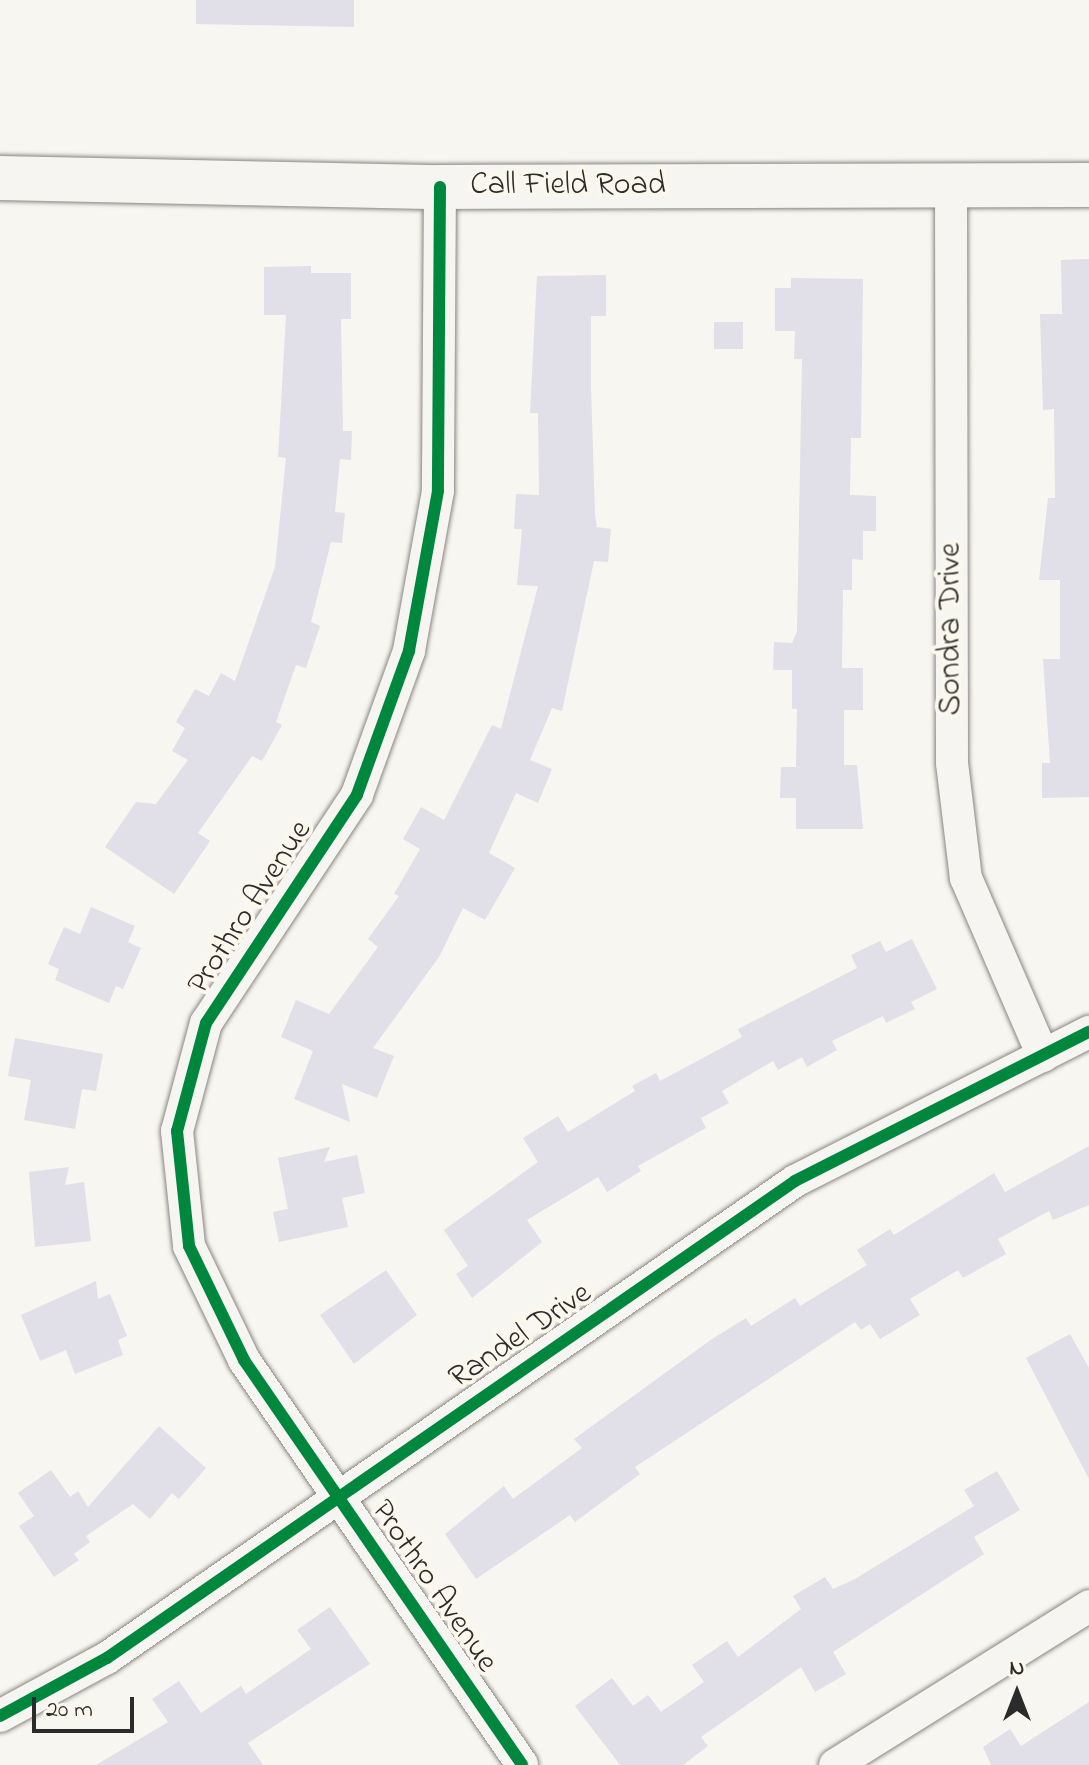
<!DOCTYPE html>
<html>
<head>
<meta charset="utf-8">
<style>
	body { margin:0 }
	#map { position:relative; width:1089px; height:1765px; overflow:hidden; background:#f8f6f0; font-family:"Indie Flower",sans-serif }
	div>[style] { position:absolute }
	[style*='--x'] { left:calc(var(--x)*1px); top:calc(var(--y)*1px); width:calc(var(--w)*1px); rotate:calc(var(--a)*1deg) }
	.building>* { inset:0; background:#e1dfe7 }
	.roads { filter:drop-shadow(0 0 2px #878684) drop-shadow(0 0 2px #878684) }
	.minor>* { height:32px; margin:-16px; padding:0 16px; transform-origin:16px; border-radius:16px; background:#f6f5f1 }
	.secondary>* { height:44px; margin:-22px; padding:0 22px; transform-origin:22px; border-radius:22px; background:#f6f5f1 }
	.cycleway>* { height:12px; margin:-6px; padding:0 6px; transform-origin:6px; border-radius:6px; background:#00873e }
	span { translate:-50% -50%; white-space:nowrap; text-align:center; line-height:1.15; -webkit-text-stroke:8px #fbf7ec; paint-order:stroke }
	.street-label { font-size:32px; color:#2b2b2b }
	.north { position:absolute; left:977px; top:1653px; width:80px; height:80px; -webkit-text-stroke:6px #fbf7ec; paint-order:stroke; rotate:0deg; font-size:22px; font-weight:700; line-height:32px; text-align:center; color:#2b2b2b }
	.north::after { content:''; display:block; margin:auto; width:28px; height:36px; background:#2b2b2b; clip-path:polygon(50% 0,100% 100%,50% 72%,0 100%) }
	.scale { position:absolute; left:32px; top:1697px; width:102px; height:36px; box-sizing:border-box; border:4px solid #2b2b2b; border-top:0; padding-left:10px; font-size:24px; line-height:28px; white-space:nowrap; color:#2b2b2b; -webkit-text-stroke:6px #fbf7ec; paint-order:stroke }
</style>
</head>
<body>
<div id="map">
	<div class="building">
		<div style="clip-path:polygon(196px 0,354px 0,354px 27px,196px 24px)"></div>
		<div style="clip-path:polygon(1089px 259px,1089px 797px,1042px 798px,1042px 763px,1050px 763px,1043px 659px,1060px 659px,1060px 580px,1039px 580px,1048px 498px,1055px 498px,1054px 409px,1043px 410px,1040px 314px,1062px 314px,1061px 260px)"></div>
		<div style="clip-path:polygon(311px 266px,311px 273px,351px 273px,351px 319px,341px 319px,343px 431px,352px 431px,351px 460px,340px 459px,335px 512px,345px 513px,342px 543px,331px 542px,311px 622px,320px 626px,306px 668px,296px 665px,276px 722px,282px 725px,262px 761px,252px 756px,198px 833px,210px 841px,174px 894px,105px 847px,136px 802px,156px 804px,188px 760px,172px 751px,185px 728px,176px 722px,195px 689px,209px 696px,221px 673px,235px 681px,275px 567px,286px 458px,278px 457px,286px 315px,264px 315px,264px 267px)"></div>
		<div style="clip-path:polygon(606px 275px,606px 316px,591px 316px,591px 388px,595px 515px,597px 527px,611px 529px,608px 562px,594px 561px,562px 711px,552px 708px,530px 760px,552px 769px,538px 803px,516px 793px,489px 853px,515px 868px,485px 920px,463px 908px,439px 957px,373px 1048px,394px 1056px,377px 1098px,342px 1084px,350px 1122px,294px 1099px,313px 1051px,281px 1037px,296px 1000px,329px 1014px,378px 947px,368px 939px,399px 896px,394px 894px,420px 849px,403px 839px,421px 807px,444px 820px,492px 725px,501px 729px,538px 586px,517px 585px,522px 529px,514px 529px,516px 494px,539px 495px,538px 413px,530px 413px,537px 276px)"></div>
		<div style="clip-path:polygon(791px 278px,863px 279px,861px 438px,851px 438px,850px 495px,876px 496px,876px 531px,863px 531px,863px 560px,852px 559px,852px 590px,843px 590px,842px 668px,863px 668px,863px 710px,844px 710px,844px 765px,857px 765px,863px 829px,796px 829px,796px 798px,780px 798px,781px 767px,796px 767px,797px 709px,792px 709px,792px 670px,773px 670px,774px 642px,792px 643px,797px 631px,802px 359px,794px 359px,795px 331px,775px 331px,775px 288px,791px 288px)"></div>
		<div style="clip-path:polygon(714px 322px,743px 322px,743px 349px,714px 349px)"></div>
		<div style="clip-path:polygon(91px 907px,135px 926px,128px 942px,141px 948px,123px 989px,116px 986px,109px 1003px,55px 980px,59px 969px,48px 964px,64px 927px,80px 934px)"></div>
		<div style="clip-path:polygon(912px 939px,937px 989px,911px 1002px,915px 1009px,886px 1023px,883px 1016px,832px 1041px,837px 1050px,807px 1067px,802px 1057px,778px 1070px,773px 1061px,722px 1091px,729px 1103px,701px 1118px,706px 1128px,638px 1166px,641px 1171px,607px 1192px,598px 1177px,527px 1220px,542px 1242px,472px 1298px,456px 1274px,468px 1266px,444px 1230px,538px 1162px,523px 1138px,558px 1116px,568px 1132px,635px 1091px,632px 1086px,656px 1073px,660px 1081px,742px 1037px,738px 1029px,857px 968px,851px 955px,880px 941px,886px 952px)"></div>
		<div style="clip-path:polygon(15px 1038px,103px 1054px,96px 1091px,82px 1089px,75px 1129px,24px 1120px,31px 1080px,8px 1076px)"></div>
		<div style="clip-path:polygon(1089px 1146px,1089px 1205px,1053px 1220px,1049px 1211px,998px 1239px,1006px 1254px,963px 1278px,958px 1270px,910px 1299px,920px 1315px,880px 1339px,870px 1324px,861px 1330px,855px 1322px,635px 1467px,640px 1474px,575px 1522px,570px 1515px,476px 1579px,445px 1534px,504px 1486px,513px 1499px,582px 1448px,574px 1439px,712px 1339px,746px 1318px,751px 1326px,795px 1298px,800px 1306px,867px 1265px,857px 1250px,890px 1229px,894px 1235px,994px 1173px,1005px 1192px)"></div>
		<div style="clip-path:polygon(330px 1147px,324px 1162px,357px 1155px,365px 1193px,342px 1198px,348px 1227px,279px 1242px,273px 1212px,288px 1209px,278px 1158px)"></div>
		<div style="clip-path:polygon(69px 1167px,65px 1185px,84px 1182px,91px 1241px,35px 1247px,29px 1172px)"></div>
		<div style="clip-path:polygon(386px 1270px,417px 1315px,354px 1364px,320px 1315px)"></div>
		<div style="clip-path:polygon(96px 1281px,98px 1299px,110px 1294px,127px 1336px,118px 1340px,123px 1355px,75px 1374px,66px 1350px,40px 1361px,21px 1315px)"></div>
		<div style="clip-path:polygon(1070px 1334px,1089px 1368px,1089px 1479px,1026px 1358px)"></div>
		<div style="clip-path:polygon(159px 1426px,206px 1468px,179px 1499px,172px 1493px,150px 1519px,133px 1504px,86px 1536px,90px 1542px,74px 1554px,79px 1560px,54px 1577px,19px 1526px,34px 1516px,18px 1493px,51px 1470px,70px 1497px,78px 1491px,88px 1507px)"></div>
		<div style="clip-path:polygon(997px 1471px,1020px 1510px,974px 1537px,984px 1554px,833px 1652px,846px 1674px,815px 1692px,801px 1667px,701px 1737px,708px 1746px,683px 1765px,620px 1765px,575px 1706px,612px 1678px,633px 1706px,648px 1695px,661px 1712px,704px 1682px,692px 1665px,727px 1641px,738px 1657px,801px 1609px,793px 1596px,825px 1577px,833px 1589px,855px 1579px,974px 1506px,964px 1490px)"></div>
		<div style="clip-path:polygon(330px 1607px,370px 1664px,248px 1743px,263px 1765px,96px 1765px,168px 1722px,152px 1699px,179px 1681px,201px 1713px,241px 1686px,246px 1694px,311px 1649px,297px 1630px)"></div>
		<div style="clip-path:polygon(1089px 1702px,1089px 1765px,991px 1765px,983px 1747px,1010px 1729px,1021px 1746px)"></div>
	</div>
	<div class="roads">
		<div class="minor">
			<div style="--x:951;--y:185;--w:578;--a:89.9"></div>
			<div style="--x:952;--y:763;--w:116;--a:83.1"></div>
			<div style="--x:966;--y:878;--w:194;--a:66.6"></div>
			<div style="--x:440;--y:187;--w:304;--a:90.4"></div>
			<div style="--x:438;--y:491;--w:163;--a:100.3"></div>
			<div style="--x:409;--y:651;--w:153;--a:109.9"></div>
			<div style="--x:357;--y:795;--w:273;--a:123.5"></div>
			<div style="--x:206;--y:1023;--w:112;--a:105"></div>
			<div style="--x:177;--y:1131;--w:116;--a:84"></div>
			<div style="--x:189;--y:1246;--w:127;--a:64.2"></div>
			<div style="--x:244;--y:1360;--w:491;--a:55.5"></div>
			<div style="--x:0;--y:1716;--w:122;--a:-28.5"></div>
			<div style="--x:107;--y:1658;--w:837;--a:-34.73"></div>
			<div style="--x:795;--y:1181;--w:330;--a:-26.9"></div>
			<div style="--x:835;--y:1765;--w:300;--a:-32"></div>
		</div>
		<div class="secondary">
			<div style="--x:0;--y:178;--w:440;--a:1.2"></div>
			<div style="--x:440;--y:187;--w:649;--a:-0.18"></div>
		</div>
	</div>
	<div class="cycleway">
		<div style="--x:440;--y:187;--w:304;--a:90.4"></div>
		<div style="--x:438;--y:491;--w:163;--a:100.3"></div>
		<div style="--x:409;--y:651;--w:153;--a:109.9"></div>
		<div style="--x:357;--y:795;--w:273;--a:123.5"></div>
		<div style="--x:206;--y:1023;--w:112;--a:105"></div>
		<div style="--x:177;--y:1131;--w:116;--a:84"></div>
		<div style="--x:189;--y:1246;--w:127;--a:64.2"></div>
		<div style="--x:244;--y:1360;--w:491;--a:55.5"></div>
		<div style="--x:0;--y:1716;--w:122;--a:-28.5"></div>
		<div style="--x:107;--y:1658;--w:837;--a:-34.73"></div>
		<div style="--x:795;--y:1181;--w:330;--a:-26.9"></div>
	</div>
	<div class="street-label">
		<span style="left:568px;top:186px">Call Field Road</span>
		<span style="left:952px;top:629px;rotate:-90deg">Sondra Drive</span>
		<span style="left:251px;top:908px;rotate:-57deg">Prothro Avenue</span>
		<span style="left:521px;top:1337px;rotate:-34deg">Randel Drive</span>
		<span style="left:433px;top:1587px;rotate:56deg">Prothro Avenue</span>
	</div>
	<div class="north">N</div>
	<div class="scale">20 m</div>
</div>
</body>
</html>
